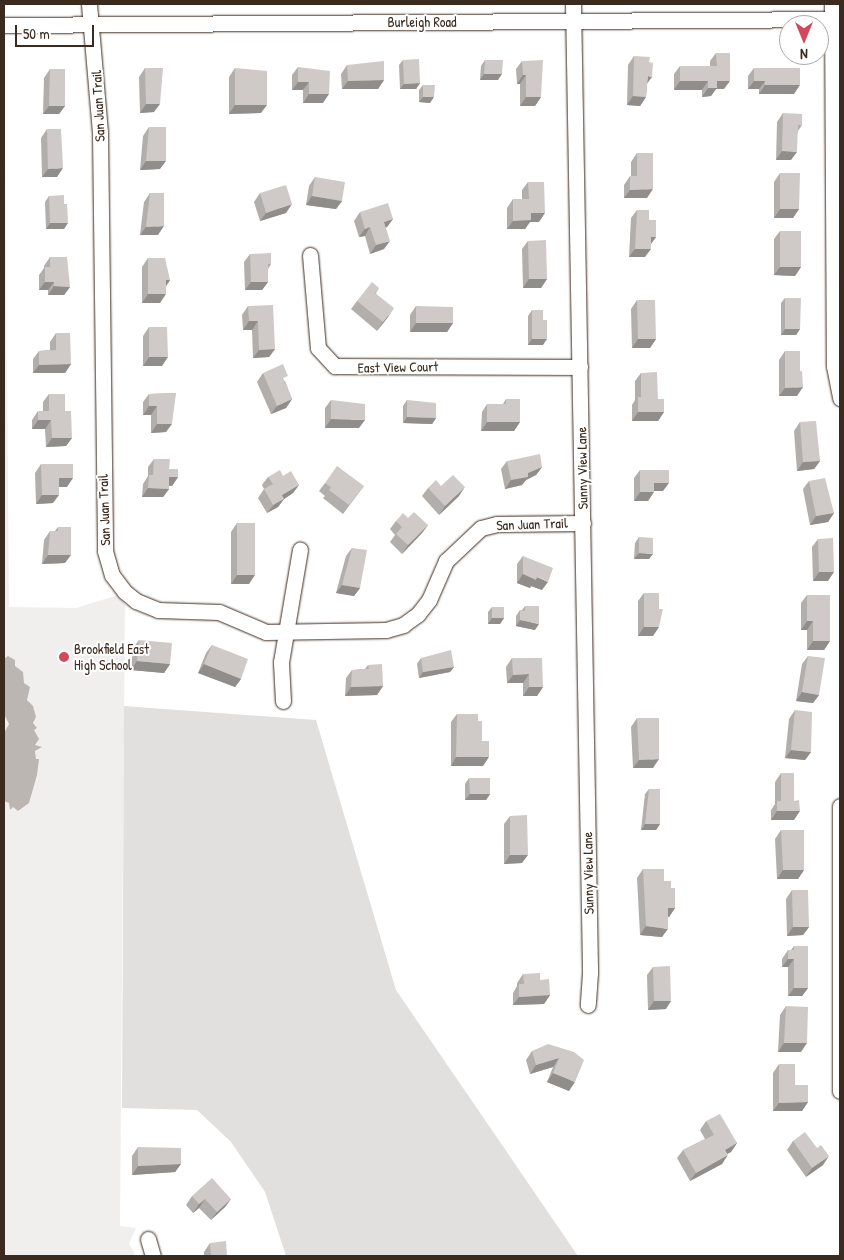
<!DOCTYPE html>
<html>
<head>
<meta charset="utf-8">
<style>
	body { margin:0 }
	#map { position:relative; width:844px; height:1260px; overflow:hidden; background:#fff; font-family:"Patrick Hand",sans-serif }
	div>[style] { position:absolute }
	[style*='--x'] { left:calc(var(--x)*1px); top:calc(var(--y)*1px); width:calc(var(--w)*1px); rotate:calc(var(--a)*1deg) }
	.built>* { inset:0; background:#f1efee }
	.green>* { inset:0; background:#e2e0de }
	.water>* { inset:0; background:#bcb6b3 }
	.roads { filter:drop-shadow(0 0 1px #3b2a1e) drop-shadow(0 0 1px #3b2a1e) }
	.minor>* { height:15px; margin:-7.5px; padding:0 7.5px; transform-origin:7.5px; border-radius:7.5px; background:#fff }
	.wall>* { inset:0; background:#b2aeab }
	.shaded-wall>* { inset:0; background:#918d8b }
	.building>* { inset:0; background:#cfcac7 }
	.dots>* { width:14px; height:14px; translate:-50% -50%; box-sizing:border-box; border:2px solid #fff; border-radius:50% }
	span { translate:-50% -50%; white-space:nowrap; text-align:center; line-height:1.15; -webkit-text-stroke:4px #fff; paint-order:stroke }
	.street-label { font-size:14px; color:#3b2a1e }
	.poi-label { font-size:14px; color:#3b2a1e }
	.left { translate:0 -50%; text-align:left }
	.frame { position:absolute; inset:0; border:5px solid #3b2a1e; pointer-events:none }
	.north { position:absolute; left:779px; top:15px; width:50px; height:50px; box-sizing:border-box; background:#fff; border:1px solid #b1aaa5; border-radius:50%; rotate:180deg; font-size:14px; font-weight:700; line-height:20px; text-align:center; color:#3b2a1e }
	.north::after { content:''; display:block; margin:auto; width:18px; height:22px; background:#d1495b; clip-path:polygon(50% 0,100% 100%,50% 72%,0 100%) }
	.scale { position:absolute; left:15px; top:25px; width:79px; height:22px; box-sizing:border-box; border:2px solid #3b2a1e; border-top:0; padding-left:6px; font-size:15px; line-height:18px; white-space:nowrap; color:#3b2a1e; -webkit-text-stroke:4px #fff; paint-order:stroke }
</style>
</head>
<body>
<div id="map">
	<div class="built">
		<div style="clip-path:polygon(4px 31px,9px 607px,76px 608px,118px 595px,125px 605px,120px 1226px,136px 1228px,129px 1244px,136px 1256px,4px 1256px)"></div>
	</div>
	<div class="green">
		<div style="clip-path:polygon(124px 706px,316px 720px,396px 990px,578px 1256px,286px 1256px,265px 1192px,231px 1142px,197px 1110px,122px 1108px)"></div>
	</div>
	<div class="water">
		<div style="clip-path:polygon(8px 656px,15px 660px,15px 666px,23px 672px,24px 683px,30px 687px,27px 700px,33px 706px,36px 717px,33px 723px,37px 728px,34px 730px,39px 739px,35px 745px,42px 747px,35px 751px,36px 759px,39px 759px,37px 775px,29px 803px,18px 811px,13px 807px,10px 810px,9px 803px,4px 801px,4px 733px,9px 724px,4px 714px,4px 659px)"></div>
	</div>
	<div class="roads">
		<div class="minor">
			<div style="--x:89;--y:4;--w:128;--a:85.1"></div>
			<div style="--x:100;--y:132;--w:419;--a:89.3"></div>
			<div style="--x:105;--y:551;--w:25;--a:74"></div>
			<div style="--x:112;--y:575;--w:21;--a:53"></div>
			<div style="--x:125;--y:592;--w:14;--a:39"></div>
			<div style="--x:136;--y:601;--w:24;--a:22"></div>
			<div style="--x:158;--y:610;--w:61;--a:1.9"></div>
			<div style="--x:219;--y:612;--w:51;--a:23.1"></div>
			<div style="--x:266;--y:632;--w:120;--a:-1"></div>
			<div style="--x:386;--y:630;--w:18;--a:-16"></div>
			<div style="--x:403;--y:625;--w:19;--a:-36"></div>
			<div style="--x:418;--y:614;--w:18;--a:-52"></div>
			<div style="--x:429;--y:600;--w:43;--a:-66.4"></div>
			<div style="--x:446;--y:561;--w:48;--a:-43.3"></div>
			<div style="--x:481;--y:528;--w:16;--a:-14"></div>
			<div style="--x:497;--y:524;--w:86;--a:-0.7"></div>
			<div style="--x:573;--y:4;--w:969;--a:88.99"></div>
			<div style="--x:590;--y:973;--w:32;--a:94"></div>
			<div style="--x:832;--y:4;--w:362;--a:89.7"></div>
			<div style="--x:834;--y:366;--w:33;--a:79"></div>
			<div style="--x:4;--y:25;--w:836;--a:-0.41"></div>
			<div style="--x:310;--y:255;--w:93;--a:85.1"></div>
			<div style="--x:318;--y:348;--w:25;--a:47"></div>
			<div style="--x:335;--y:366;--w:245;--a:0.2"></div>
			<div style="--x:283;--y:701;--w:39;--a:-93"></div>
			<div style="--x:281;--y:662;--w:114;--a:-80.4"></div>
			<div style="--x:840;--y:806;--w:285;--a:90"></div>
			<div style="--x:148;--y:1239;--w:18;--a:74"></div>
		</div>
	</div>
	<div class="wall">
		<div style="clip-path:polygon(716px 53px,724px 89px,716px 89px,711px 96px,702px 97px,702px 90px,674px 90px,674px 74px,680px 66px,710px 66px,710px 61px)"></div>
		<div style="clip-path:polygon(634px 56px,647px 84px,646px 97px,640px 106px,627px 105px,628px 65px)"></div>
		<div style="clip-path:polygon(403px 60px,420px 83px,416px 89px,400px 89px,399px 65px)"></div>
		<div style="clip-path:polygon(485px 60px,498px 80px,480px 80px,481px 66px)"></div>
		<div style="clip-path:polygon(522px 61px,541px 97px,535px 106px,520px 106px,520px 84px,517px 84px,516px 69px)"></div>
		<div style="clip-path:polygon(347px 65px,384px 80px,378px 89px,342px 89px,341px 74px)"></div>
		<div style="clip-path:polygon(298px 67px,323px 103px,303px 103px,303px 90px,292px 90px,292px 75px)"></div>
		<div style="clip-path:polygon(145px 68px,154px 112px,140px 113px,139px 77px)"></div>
		<div style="clip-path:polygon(235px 68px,261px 113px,229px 114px,229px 77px)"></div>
		<div style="clip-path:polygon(754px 68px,794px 94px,759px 94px,759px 89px,748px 89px,748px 76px)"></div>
		<div style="clip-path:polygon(50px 69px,65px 106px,59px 114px,43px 114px,44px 78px)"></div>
		<div style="clip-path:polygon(423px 85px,430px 103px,419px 102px,419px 90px)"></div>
		<div style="clip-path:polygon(783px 113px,802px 125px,798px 131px,791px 160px,776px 160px,777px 122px)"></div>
		<div style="clip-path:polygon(149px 127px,160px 169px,140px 170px,143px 136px)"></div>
		<div style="clip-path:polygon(47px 129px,57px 177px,42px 177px,41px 138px)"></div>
		<div style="clip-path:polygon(637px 153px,647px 198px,624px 198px,624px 185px,630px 176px,631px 176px,631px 162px)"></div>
		<div style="clip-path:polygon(780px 173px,799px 209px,793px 218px,774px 218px,774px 182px)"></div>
		<div style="clip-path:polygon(315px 177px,342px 201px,336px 209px,306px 205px,309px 186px)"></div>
		<div style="clip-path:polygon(528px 182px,539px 222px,530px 222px,525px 229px,507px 229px,507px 208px,513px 199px,522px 199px,522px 190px)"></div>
		<div style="clip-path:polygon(150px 193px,158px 235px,140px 235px,144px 202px)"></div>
		<div style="clip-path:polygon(260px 193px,286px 213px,260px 221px,254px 202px)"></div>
		<div style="clip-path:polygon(49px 196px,64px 229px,46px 229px,45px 202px)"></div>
		<div style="clip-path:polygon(637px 210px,649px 220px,656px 237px,651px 244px,645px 257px,629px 257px,631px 218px)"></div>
		<div style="clip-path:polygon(360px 212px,393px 219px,386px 228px,384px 249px,370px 254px,365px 236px,359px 237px,354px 221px)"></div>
		<div style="clip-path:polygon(780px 231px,801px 267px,795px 276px,774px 275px,774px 239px)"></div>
		<div style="clip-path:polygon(528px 241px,547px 279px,541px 288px,523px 288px,522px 249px)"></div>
		<div style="clip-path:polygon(250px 254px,271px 264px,268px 269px,268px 282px,262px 290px,245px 290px,244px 262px)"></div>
		<div style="clip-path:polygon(50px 257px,70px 287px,64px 295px,48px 295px,48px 290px,39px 290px,39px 275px,44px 268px,44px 266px)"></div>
		<div style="clip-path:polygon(148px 258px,170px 280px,166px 286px,160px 303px,142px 303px,142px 267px)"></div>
		<div style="clip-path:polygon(379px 288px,376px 293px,388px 317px,377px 331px,351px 309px,357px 301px)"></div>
		<div style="clip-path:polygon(785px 298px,800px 329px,796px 335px,781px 335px,781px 303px)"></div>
		<div style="clip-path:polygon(637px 300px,656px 339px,650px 348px,632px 348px,631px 309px)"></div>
		<div style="clip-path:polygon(248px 306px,275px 349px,269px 357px,253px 358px,252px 330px,243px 330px,242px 315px)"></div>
		<div style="clip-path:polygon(416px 306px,453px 323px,447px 332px,410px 332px,410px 315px)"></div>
		<div style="clip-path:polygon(532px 310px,543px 345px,528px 345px,528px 316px)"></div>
		<div style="clip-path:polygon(149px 327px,162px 366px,143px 366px,143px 336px)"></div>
		<div style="clip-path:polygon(56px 333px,71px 364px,65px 373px,33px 373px,33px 359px,39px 351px,50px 350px,50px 342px)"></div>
		<div style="clip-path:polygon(785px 351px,797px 396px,779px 396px,779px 360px)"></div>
		<div style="clip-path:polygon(263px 373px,285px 381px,292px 399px,286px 408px,271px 414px,257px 382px)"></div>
		<div style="clip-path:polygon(641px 373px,658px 399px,664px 412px,658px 421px,632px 421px,632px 405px,635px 400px,635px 381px)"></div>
		<div style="clip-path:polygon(176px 393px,166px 432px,151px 433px,151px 415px,143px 415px,143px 402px,149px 394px)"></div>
		<div style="clip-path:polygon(49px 394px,65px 411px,72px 438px,66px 446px,46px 447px,45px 429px,32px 429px,32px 420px,38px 411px,43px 411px,43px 402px)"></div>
		<div style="clip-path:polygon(506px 399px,520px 422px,514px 431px,481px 431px,482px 412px,487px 404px,503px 404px)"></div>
		<div style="clip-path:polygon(331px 400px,359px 428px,325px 428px,325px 408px)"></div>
		<div style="clip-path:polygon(407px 400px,436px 418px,432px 424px,403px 423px,403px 406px)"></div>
		<div style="clip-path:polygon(800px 422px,820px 461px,814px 469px,797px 471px,794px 431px)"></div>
		<div style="clip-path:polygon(154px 459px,169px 469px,178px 477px,172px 486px,169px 486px,169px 489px,163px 497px,142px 497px,143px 484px,148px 476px,148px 467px)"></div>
		<div style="clip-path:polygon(507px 461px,542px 467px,536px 475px,526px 480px,522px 485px,505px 489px,501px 469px)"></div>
		<div style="clip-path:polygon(41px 464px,67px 487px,59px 487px,53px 503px,36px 504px,35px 473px)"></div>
		<div style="clip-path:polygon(640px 470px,663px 491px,654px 491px,648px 501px,634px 501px,634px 478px)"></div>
		<div style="clip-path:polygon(283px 476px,299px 485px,293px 493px,284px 499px,278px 507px,267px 513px,258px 498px,264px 489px,262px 485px,268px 477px)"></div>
		<div style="clip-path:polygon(809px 481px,834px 513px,828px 522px,810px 525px,803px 489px)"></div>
		<div style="clip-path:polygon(325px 483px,364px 486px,343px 514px,323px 498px,325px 496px,319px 491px)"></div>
		<div style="clip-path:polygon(441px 486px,459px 496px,439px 515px,422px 496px,428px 488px)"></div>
		<div style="clip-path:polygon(408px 518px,428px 525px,422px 533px,402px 554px,390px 542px,395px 535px,390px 529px,396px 521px)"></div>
		<div style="clip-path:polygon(237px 523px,249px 584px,231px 584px,231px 532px)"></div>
		<div style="clip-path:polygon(58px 527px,65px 563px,42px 564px,44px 540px,50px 531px,55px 531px)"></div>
		<div style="clip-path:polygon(639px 537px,649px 559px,634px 559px,635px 543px)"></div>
		<div style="clip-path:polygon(818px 539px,828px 581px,813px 581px,812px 547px)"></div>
		<div style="clip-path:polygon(352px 548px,360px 588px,354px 596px,336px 593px,346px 556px)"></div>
		<div style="clip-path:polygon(523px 556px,542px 590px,531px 586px,530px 588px,517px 583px,517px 564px)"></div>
		<div style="clip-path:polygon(644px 593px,653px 636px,638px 636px,638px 601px)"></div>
		<div style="clip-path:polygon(807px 595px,830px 641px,824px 650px,807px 650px,807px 630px,801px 630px,801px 603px)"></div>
		<div style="clip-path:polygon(525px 606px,535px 630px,516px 626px,516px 616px,520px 610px,522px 610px)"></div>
		<div style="clip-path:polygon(492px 607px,504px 618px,500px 624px,488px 624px,488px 612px)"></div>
		<div style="clip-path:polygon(139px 640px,170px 664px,164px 673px,131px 670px,133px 648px)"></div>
		<div style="clip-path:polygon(212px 645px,241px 679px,235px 687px,198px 673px,206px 653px)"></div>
		<div style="clip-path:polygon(808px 656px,819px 695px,813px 703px,796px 701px,802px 664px)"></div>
		<div style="clip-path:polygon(421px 658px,454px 667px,450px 672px,419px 678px,417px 664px)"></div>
		<div style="clip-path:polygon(512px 658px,543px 687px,537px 696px,523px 696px,523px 683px,507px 683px,506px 667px)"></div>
		<div style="clip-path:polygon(368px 665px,383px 686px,377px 695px,345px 696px,346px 678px,352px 670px,365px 669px)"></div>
		<div style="clip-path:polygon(795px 710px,811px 752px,805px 760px,785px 758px,789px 719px)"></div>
		<div style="clip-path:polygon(457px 714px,478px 721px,482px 741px,483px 766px,451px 766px,451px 722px)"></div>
		<div style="clip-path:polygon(637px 718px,653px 768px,633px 768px,631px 727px)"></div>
		<div style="clip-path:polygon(781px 773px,794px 820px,771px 820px,771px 810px,775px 804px,775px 782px)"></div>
		<div style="clip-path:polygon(469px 778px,490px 794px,486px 800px,465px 800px,465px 784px)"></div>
		<div style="clip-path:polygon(649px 789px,660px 824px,656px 830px,641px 830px,645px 794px)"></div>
		<div style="clip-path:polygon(510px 816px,522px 863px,504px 864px,504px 824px)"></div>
		<div style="clip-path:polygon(781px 830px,804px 870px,798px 879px,777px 879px,775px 839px)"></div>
		<div style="clip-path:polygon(643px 869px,664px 881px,671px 888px,675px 908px,669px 917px,668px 917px,662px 937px,640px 935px,637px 878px)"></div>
		<div style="clip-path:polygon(792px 890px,809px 927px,803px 935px,787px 936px,786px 899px)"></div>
		<div style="clip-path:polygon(794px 946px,808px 988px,802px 996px,788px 996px,788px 967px,782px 967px,782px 959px,788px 950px,791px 950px)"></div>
		<div style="clip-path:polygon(653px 967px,666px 1009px,648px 1010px,647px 975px)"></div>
		<div style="clip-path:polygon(523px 974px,540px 980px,550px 995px,544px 1004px,513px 1005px,513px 993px,517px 986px,517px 983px)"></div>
		<div style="clip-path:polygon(786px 1006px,801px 1052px,778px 1052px,780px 1015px)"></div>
		<div style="clip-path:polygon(532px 1051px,574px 1052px,569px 1091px,547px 1082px,553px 1067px,530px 1074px,526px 1060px)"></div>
		<div style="clip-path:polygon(779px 1064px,808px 1102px,802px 1111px,773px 1111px,773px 1073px)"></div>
		<div style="clip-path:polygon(706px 1121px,737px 1143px,731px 1152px,727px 1154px,722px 1164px,690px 1181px,677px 1158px,683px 1150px,705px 1139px,700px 1130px)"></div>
		<div style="clip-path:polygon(793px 1141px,817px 1148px,823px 1165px,806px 1177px,787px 1150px)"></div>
		<div style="clip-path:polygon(138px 1147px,181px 1164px,175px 1172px,132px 1175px,132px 1156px)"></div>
		<div style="clip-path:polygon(192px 1196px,231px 1199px,225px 1207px,211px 1220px,199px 1208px,193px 1213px,186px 1205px)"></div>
		<div style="clip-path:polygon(210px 1243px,227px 1256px,204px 1256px,204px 1252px)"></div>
	</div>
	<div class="shaded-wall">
		<div style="clip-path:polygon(484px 74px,502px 74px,498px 80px,480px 80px)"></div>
		<div style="clip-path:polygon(523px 75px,526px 75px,520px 84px,517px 84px)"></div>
		<div style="clip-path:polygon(648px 76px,652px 77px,646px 85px)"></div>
		<div style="clip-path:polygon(384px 80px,378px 89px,342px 89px,348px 81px)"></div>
		<div style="clip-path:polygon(680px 81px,708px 81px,702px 90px,674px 90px)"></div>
		<div style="clip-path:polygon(717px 81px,730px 81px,724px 89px,716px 89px,711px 96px,702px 97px,708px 88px)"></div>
		<div style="clip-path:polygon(754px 81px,765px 81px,759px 89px,748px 89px)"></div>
		<div style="clip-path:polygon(298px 82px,309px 82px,303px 90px,292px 90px)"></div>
		<div style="clip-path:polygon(420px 83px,416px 89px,400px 89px,404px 84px)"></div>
		<div style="clip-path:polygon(765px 85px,800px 85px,794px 94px,759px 94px)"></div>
		<div style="clip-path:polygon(309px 94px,329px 94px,323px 103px,303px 103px)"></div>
		<div style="clip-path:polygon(633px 96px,646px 97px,640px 106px,627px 105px)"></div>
		<div style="clip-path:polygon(423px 97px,434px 97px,430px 103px,419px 102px)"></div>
		<div style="clip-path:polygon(526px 97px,541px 97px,535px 106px,520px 106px)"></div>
		<div style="clip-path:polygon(146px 104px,160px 104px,154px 112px,140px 113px)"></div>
		<div style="clip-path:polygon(235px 105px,267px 105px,261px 113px,229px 114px)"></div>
		<div style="clip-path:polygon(49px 106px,65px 106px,59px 114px,43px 114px)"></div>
		<div style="clip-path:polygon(782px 151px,797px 152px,791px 160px,776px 160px)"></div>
		<div style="clip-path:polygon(146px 161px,166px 161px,160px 169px,140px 170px)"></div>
		<div style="clip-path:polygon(63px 168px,57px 177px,42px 177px,48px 169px)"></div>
		<div style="clip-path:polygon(653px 189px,647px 198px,624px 198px,630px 190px)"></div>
		<div style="clip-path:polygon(312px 196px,342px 201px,336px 209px,306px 205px)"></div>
		<div style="clip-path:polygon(292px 204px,286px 213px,260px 221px,266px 213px)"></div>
		<div style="clip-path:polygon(780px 209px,799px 209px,793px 218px,774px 218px)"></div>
		<div style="clip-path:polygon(531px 213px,545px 213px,539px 222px,530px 222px,525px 229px,507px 229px,513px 221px)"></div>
		<div style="clip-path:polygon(393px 219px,387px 227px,378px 230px,384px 222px)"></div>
		<div style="clip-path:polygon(50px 223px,68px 223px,64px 229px,46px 229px)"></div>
		<div style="clip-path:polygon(164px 226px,158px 235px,140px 235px,146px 227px)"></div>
		<div style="clip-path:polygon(370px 227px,365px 236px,359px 237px,365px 229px)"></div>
		<div style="clip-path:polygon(651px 237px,656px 237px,650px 245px)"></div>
		<div style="clip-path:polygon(390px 241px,384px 249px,370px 254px,376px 245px)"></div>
		<div style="clip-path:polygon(635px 249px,651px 249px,645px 257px,629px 257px)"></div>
		<div style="clip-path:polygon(780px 267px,801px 267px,795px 276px,774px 275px)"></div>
		<div style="clip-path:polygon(529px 279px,547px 279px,541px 288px,523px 288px)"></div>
		<div style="clip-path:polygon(166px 280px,170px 280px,164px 289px)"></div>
		<div style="clip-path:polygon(45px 282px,54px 282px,48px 290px,39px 290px)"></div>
		<div style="clip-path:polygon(251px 282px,268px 282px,262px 290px,245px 290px)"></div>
		<div style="clip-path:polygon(54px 286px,70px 287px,64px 295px,48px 295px)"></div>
		<div style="clip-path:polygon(148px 294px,166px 294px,160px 303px,142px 303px)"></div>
		<div style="clip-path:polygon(394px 308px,388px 317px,377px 331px,383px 322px)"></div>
		<div style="clip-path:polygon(249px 321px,258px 321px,252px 330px,243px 330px)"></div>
		<div style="clip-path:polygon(416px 323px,453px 323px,447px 332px,410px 332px)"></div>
		<div style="clip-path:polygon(785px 329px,800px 329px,796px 335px,781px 335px)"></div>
		<div style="clip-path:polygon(532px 339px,547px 339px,543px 345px,528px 345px)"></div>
		<div style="clip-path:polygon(638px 339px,656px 339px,650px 348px,632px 348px)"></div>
		<div style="clip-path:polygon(275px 349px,269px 357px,253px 358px,259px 350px)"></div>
		<div style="clip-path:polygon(149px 357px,168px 357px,162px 366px,143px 366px)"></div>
		<div style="clip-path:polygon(71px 364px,65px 373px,33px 373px,39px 365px)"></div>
		<div style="clip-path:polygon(803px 387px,797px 396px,779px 396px,785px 388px)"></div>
		<div style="clip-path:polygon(292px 399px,286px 408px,271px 414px,277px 406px)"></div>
		<div style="clip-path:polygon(149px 406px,157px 406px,151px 415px,143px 415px)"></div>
		<div style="clip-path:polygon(638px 412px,664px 412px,658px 421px,632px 421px)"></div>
		<div style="clip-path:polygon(407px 417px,436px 418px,432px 424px,403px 423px)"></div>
		<div style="clip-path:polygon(331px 419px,365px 420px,359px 428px,325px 428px)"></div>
		<div style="clip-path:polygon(38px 420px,51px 420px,45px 429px,32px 429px)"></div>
		<div style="clip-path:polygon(487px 422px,520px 422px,514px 431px,481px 431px)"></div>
		<div style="clip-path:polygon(157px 424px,172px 424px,166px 432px,151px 433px)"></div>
		<div style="clip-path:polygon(52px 438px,72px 438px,66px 446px,46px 447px)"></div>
		<div style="clip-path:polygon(820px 461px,814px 469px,797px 471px,803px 462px)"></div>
		<div style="clip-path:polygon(542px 467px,536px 475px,526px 480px,522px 485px,505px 489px,511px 480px)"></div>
		<div style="clip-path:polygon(169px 477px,178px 477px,172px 486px,163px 485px)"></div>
		<div style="clip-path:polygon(59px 478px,73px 478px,67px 487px,53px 487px)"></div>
		<div style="clip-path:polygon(654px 483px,669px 483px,663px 491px,648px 491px)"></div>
		<div style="clip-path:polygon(299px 485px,293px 493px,284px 499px,278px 507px,267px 513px,282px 495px)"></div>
		<div style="clip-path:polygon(465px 487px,459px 496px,439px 515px,445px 506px)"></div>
		<div style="clip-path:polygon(148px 488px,169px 489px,163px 497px,142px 497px)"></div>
		<div style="clip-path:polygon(640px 492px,654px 492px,648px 501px,634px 501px)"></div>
		<div style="clip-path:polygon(42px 495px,59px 495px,53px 503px,36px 504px)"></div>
		<div style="clip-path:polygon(834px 513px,828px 522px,810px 525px,816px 516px)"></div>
		<div style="clip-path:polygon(428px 525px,422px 533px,402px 554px,408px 545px)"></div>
		<div style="clip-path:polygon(639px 553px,653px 554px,649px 559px,634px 559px)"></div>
		<div style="clip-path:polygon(48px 555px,71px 555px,65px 563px,42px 564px)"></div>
		<div style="clip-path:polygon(819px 572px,834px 572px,828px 581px,813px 581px)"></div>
		<div style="clip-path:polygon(523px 574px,537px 577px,548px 582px,542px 590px,531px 586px,530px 588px,517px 583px)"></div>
		<div style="clip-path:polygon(237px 575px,255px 575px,249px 584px,231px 584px)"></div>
		<div style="clip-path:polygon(342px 585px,360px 588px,354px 596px,336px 593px)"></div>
		<div style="clip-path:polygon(492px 618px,504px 618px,500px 624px,488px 624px)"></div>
		<div style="clip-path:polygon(520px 620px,539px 624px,535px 630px,516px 626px)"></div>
		<div style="clip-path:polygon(807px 621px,813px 621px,807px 630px,801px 630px)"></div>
		<div style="clip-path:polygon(644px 627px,659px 627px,653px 636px,638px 636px)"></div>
		<div style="clip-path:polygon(813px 641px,830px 641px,824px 650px,807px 650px)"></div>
		<div style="clip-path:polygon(137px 661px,170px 664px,164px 673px,131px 670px)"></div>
		<div style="clip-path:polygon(204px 664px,241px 679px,235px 687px,198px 673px)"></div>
		<div style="clip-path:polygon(454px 667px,450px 672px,419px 678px,423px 672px)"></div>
		<div style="clip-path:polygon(529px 674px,523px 683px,507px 683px,513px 675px)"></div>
		<div style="clip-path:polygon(383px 686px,377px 695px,345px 696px,351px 687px)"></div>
		<div style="clip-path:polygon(529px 687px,543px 687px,537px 696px,523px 696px)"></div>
		<div style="clip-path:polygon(802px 692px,819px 695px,813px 703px,796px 701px)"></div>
		<div style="clip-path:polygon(791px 750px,811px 752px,805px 760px,785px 758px)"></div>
		<div style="clip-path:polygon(456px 757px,489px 757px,483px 766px,451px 766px)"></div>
		<div style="clip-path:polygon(659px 759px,653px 768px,633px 768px,639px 760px)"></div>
		<div style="clip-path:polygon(470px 794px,490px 794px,486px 800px,465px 800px)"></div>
		<div style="clip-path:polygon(777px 811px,800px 811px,794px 820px,771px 820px)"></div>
		<div style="clip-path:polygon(645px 824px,660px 824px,656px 830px,641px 830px)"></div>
		<div style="clip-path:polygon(510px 855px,528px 855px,522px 863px,504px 864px)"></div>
		<div style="clip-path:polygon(783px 870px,804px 870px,798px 879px,777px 879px)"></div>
		<div style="clip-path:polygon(668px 908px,675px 908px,669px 917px,662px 917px)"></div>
		<div style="clip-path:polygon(646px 926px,668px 929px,662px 937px,640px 935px)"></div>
		<div style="clip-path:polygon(793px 927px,809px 927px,803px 935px,787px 936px)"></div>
		<div style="clip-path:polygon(788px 959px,794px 959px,788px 967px,782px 967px)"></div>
		<div style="clip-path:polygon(794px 988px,808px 988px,802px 996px,788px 996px)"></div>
		<div style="clip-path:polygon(550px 995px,544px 1004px,513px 1005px,519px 997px)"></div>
		<div style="clip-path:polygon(654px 1001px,671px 1001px,666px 1009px,648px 1010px)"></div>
		<div style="clip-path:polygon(784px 1043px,807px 1043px,801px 1052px,778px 1052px)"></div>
		<div style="clip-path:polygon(559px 1058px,553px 1067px,530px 1074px,536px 1065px)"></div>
		<div style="clip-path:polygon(553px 1073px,575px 1082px,569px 1091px,547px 1082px)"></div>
		<div style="clip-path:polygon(808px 1102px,802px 1111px,773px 1111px,779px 1103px)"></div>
		<div style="clip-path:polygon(737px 1143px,731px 1152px,719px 1158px,725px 1150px)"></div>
		<div style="clip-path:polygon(728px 1155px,722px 1164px,690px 1181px,696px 1173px)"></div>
		<div style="clip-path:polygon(829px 1156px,823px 1165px,806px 1177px,812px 1168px)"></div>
		<div style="clip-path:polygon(181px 1164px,175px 1172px,132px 1175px,138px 1166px)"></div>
		<div style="clip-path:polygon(205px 1199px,199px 1208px,193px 1213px,199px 1204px)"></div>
		<div style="clip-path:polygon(231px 1199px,225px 1207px,211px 1220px,217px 1212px)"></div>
	</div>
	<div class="building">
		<div style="clip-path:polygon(716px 53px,730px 53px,730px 81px,717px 81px,717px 88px,708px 88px,708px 81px,680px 81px,680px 66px,717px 66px)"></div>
		<div style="clip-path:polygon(634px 56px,650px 57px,649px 62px,653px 63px,652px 77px,648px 76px,646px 97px,633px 96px)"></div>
		<div style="clip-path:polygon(419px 59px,420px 83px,404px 84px,403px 60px)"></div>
		<div style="clip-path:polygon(485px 60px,503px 60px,502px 74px,484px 74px)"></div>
		<div style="clip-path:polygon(543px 60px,541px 97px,526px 97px,526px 75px,523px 75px,522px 61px)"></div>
		<div style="clip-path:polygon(384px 61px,384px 80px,348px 81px,347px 65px)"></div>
		<div style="clip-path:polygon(298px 67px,330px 71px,329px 94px,309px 94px,309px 82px,298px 82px)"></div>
		<div style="clip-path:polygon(145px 68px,163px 68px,160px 104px,146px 104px)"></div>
		<div style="clip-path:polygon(235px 68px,267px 71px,267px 105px,235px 105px)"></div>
		<div style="clip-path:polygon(754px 68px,800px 68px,800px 85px,765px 85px,765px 81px,754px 81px)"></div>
		<div style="clip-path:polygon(50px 69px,65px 69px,65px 106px,49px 106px)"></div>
		<div style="clip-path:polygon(423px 85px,435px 85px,434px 97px,423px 97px)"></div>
		<div style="clip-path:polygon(783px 113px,802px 114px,802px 125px,798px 125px,797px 152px,782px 151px)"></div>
		<div style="clip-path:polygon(149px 127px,166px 127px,166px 161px,146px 161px)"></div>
		<div style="clip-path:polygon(47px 129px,61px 129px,63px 168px,48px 169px)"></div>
		<div style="clip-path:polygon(637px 153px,653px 153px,653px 189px,630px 190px,630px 176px,637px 176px)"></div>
		<div style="clip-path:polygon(780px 173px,800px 173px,799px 209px,780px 209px)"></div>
		<div style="clip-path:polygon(315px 177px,345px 182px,342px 201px,312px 196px)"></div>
		<div style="clip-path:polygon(528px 182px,544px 182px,545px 213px,531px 213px,531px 220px,513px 221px,513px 199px,529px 199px)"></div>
		<div style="clip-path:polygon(286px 185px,292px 204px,266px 213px,260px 193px)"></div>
		<div style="clip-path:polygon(150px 193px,164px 193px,164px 226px,146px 227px)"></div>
		<div style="clip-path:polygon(64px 195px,64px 204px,67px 204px,68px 223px,50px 223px,49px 196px)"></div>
		<div style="clip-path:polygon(388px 203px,393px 219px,384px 222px,390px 241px,376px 245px,370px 227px,365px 229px,360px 212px)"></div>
		<div style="clip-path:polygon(637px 210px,649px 210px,649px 220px,656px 220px,656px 237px,651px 237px,651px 249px,635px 249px)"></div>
		<div style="clip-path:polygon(780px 231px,801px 231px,801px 267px,780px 267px)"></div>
		<div style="clip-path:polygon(546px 240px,547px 279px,529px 279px,528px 241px)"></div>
		<div style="clip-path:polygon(271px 253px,271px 264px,268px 264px,268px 282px,251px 282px,250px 254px)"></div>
		<div style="clip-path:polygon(50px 257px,67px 257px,70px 287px,54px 286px,54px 282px,45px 282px,45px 267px,50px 267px)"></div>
		<div style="clip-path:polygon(148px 258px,165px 258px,170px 280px,166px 280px,166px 294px,148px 294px)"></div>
		<div style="clip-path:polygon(372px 282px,379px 288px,375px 293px,394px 308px,383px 322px,357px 301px)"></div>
		<div style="clip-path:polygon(785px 298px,801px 298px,800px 329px,785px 329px)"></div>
		<div style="clip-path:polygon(637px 300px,655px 300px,656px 339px,638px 339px)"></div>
		<div style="clip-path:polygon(273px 305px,275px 349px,259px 350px,258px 321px,249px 321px,248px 306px)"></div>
		<div style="clip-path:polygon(416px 306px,453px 307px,453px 323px,416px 323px)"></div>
		<div style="clip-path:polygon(532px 310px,543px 310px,543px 320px,547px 320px,547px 339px,532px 339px)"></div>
		<div style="clip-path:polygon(149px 327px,167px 327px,168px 357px,149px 357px)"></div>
		<div style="clip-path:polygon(56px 333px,70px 333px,71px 364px,39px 365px,39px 351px,56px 350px)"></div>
		<div style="clip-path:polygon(785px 351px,800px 351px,800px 371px,802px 371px,803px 387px,785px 388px)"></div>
		<div style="clip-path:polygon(283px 364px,288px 376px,283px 378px,292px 399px,277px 406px,263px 373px)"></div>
		<div style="clip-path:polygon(657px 372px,658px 399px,664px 399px,664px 412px,638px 412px,638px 397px,641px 397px,641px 373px)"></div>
		<div style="clip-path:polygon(176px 393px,172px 424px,157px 424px,157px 406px,149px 406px,149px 394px)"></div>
		<div style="clip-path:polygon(49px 394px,65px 394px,65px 411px,71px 411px,72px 438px,52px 438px,51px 420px,38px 420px,38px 411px,49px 411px)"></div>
		<div style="clip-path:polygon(506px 399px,520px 399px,520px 422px,487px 422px,487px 404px,506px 404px)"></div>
		<div style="clip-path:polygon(331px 400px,365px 404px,365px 420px,331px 419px)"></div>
		<div style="clip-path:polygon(407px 400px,436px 403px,436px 418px,407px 417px)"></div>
		<div style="clip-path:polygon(816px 421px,820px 461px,803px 462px,800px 422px)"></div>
		<div style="clip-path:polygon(540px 454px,542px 467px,528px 473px,528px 477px,511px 480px,507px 461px)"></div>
		<div style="clip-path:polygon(154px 459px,170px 459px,169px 469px,178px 469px,178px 477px,169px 477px,169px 489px,148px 488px,149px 475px,153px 475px)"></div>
		<div style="clip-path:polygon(41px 464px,73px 464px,73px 478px,59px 478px,59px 495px,42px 495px)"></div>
		<div style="clip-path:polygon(337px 466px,364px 486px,349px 505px,329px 490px,331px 487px,325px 483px)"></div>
		<div style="clip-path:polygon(280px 470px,283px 476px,291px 471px,299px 485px,282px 495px,284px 499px,273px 505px,264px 489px,273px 484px,268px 477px)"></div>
		<div style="clip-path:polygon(640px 470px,669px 470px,669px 483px,654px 483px,654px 492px,640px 492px)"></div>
		<div style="clip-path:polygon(453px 475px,465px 487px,445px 506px,428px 488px,436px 480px,441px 486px)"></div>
		<div style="clip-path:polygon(825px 478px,834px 513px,816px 516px,809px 481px)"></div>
		<div style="clip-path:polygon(414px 512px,428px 525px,408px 545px,396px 534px,402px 527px,396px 521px,403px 513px,408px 518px)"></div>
		<div style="clip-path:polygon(237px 523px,255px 523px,255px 575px,237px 575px)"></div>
		<div style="clip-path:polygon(58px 527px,71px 527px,71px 555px,48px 555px,50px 531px,58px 531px)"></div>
		<div style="clip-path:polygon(639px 537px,653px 538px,653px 554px,639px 553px)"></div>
		<div style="clip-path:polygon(833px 538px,834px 572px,819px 572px,818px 539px)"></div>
		<div style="clip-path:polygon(352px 548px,367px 550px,360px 588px,342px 585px)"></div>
		<div style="clip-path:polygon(523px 556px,553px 568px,548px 582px,537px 577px,536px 580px,523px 574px)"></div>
		<div style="clip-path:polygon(644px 593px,659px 593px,659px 609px,663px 609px,659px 627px,644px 627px)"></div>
		<div style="clip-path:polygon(807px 595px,830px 595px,830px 641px,813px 641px,813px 621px,807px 621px)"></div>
		<div style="clip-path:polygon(525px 606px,539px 606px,539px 624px,520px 620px,520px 610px,525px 611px)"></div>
		<div style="clip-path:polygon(492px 607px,504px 607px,504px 618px,492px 618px)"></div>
		<div style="clip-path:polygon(139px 640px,172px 643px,170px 664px,137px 661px)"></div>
		<div style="clip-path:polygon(212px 645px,248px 659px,241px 679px,204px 664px)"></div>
		<div style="clip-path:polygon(451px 650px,454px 667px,423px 672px,421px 658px)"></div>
		<div style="clip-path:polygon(808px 656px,825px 658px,819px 695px,802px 692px)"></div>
		<div style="clip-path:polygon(512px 658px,542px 658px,543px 687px,529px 687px,529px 674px,513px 675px)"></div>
		<div style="clip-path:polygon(382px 664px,383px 686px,351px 687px,352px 670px,369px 669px,368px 665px)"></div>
		<div style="clip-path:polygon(795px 710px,812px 712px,811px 752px,791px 750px)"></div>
		<div style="clip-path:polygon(457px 714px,478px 714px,478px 721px,482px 721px,482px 741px,489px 741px,489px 757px,456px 757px)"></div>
		<div style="clip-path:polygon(637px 718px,659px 718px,659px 759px,639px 760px)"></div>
		<div style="clip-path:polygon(781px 773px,794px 773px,794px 801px,799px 800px,800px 811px,777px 811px,777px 801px,781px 801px)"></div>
		<div style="clip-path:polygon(469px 778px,490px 778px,490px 794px,470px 794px)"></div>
		<div style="clip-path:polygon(649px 789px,660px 789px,660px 824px,645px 824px)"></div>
		<div style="clip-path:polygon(527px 815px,528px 855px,510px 855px,510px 816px)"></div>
		<div style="clip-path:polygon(781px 830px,804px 830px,804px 870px,783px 870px)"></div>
		<div style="clip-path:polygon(643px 869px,664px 869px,664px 881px,671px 881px,671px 888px,675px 888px,675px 908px,668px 908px,668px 929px,646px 926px)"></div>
		<div style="clip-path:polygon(792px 890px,808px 890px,809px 927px,793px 927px)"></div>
		<div style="clip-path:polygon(794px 946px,808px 946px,808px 988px,794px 988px,794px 959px,788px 959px,788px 950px,794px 950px)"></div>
		<div style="clip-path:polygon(670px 966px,671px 1001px,654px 1001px,653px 967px)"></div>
		<div style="clip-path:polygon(540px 973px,540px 980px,549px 979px,550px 995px,519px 997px,519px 984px,524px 984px,523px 974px)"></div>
		<div style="clip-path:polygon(786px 1006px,808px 1007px,807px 1043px,784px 1043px)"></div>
		<div style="clip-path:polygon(548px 1044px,574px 1052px,584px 1060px,575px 1082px,553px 1073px,559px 1058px,536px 1065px,532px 1051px)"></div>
		<div style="clip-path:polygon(779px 1064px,795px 1064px,795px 1085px,808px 1085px,808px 1102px,779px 1103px)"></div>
		<div style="clip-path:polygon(720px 1114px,737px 1143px,725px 1150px,728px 1155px,696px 1173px,683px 1150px,714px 1135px,706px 1121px)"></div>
		<div style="clip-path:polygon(805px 1132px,817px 1148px,821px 1145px,829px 1156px,812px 1168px,793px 1141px)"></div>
		<div style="clip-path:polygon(138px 1147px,181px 1148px,181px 1164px,138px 1166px)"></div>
		<div style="clip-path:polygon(212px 1178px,231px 1199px,217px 1212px,205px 1199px,199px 1204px,192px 1196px)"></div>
		<div style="clip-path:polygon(226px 1241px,227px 1256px,211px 1256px,210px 1243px)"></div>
	</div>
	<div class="dots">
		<div style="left:64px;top:657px;background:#d1495b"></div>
	</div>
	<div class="street-label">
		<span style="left:422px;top:22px">Burleigh Road</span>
		<span style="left:98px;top:106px;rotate:-93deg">San Juan Trail</span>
		<span style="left:398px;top:367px;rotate:-1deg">East View Court</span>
		<span style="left:582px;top:468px;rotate:-91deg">Sunny View Lane</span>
		<span style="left:104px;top:510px;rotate:-92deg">San Juan Trail</span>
		<span style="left:532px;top:524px;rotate:-2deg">San Juan Trail</span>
		<span style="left:588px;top:873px;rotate:-91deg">Sunny View Lane</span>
	</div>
	<div class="poi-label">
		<span class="left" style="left:74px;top:657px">Brookfield East<br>High School</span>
	</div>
	<div class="frame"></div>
	<div class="north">N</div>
	<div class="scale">50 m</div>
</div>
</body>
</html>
